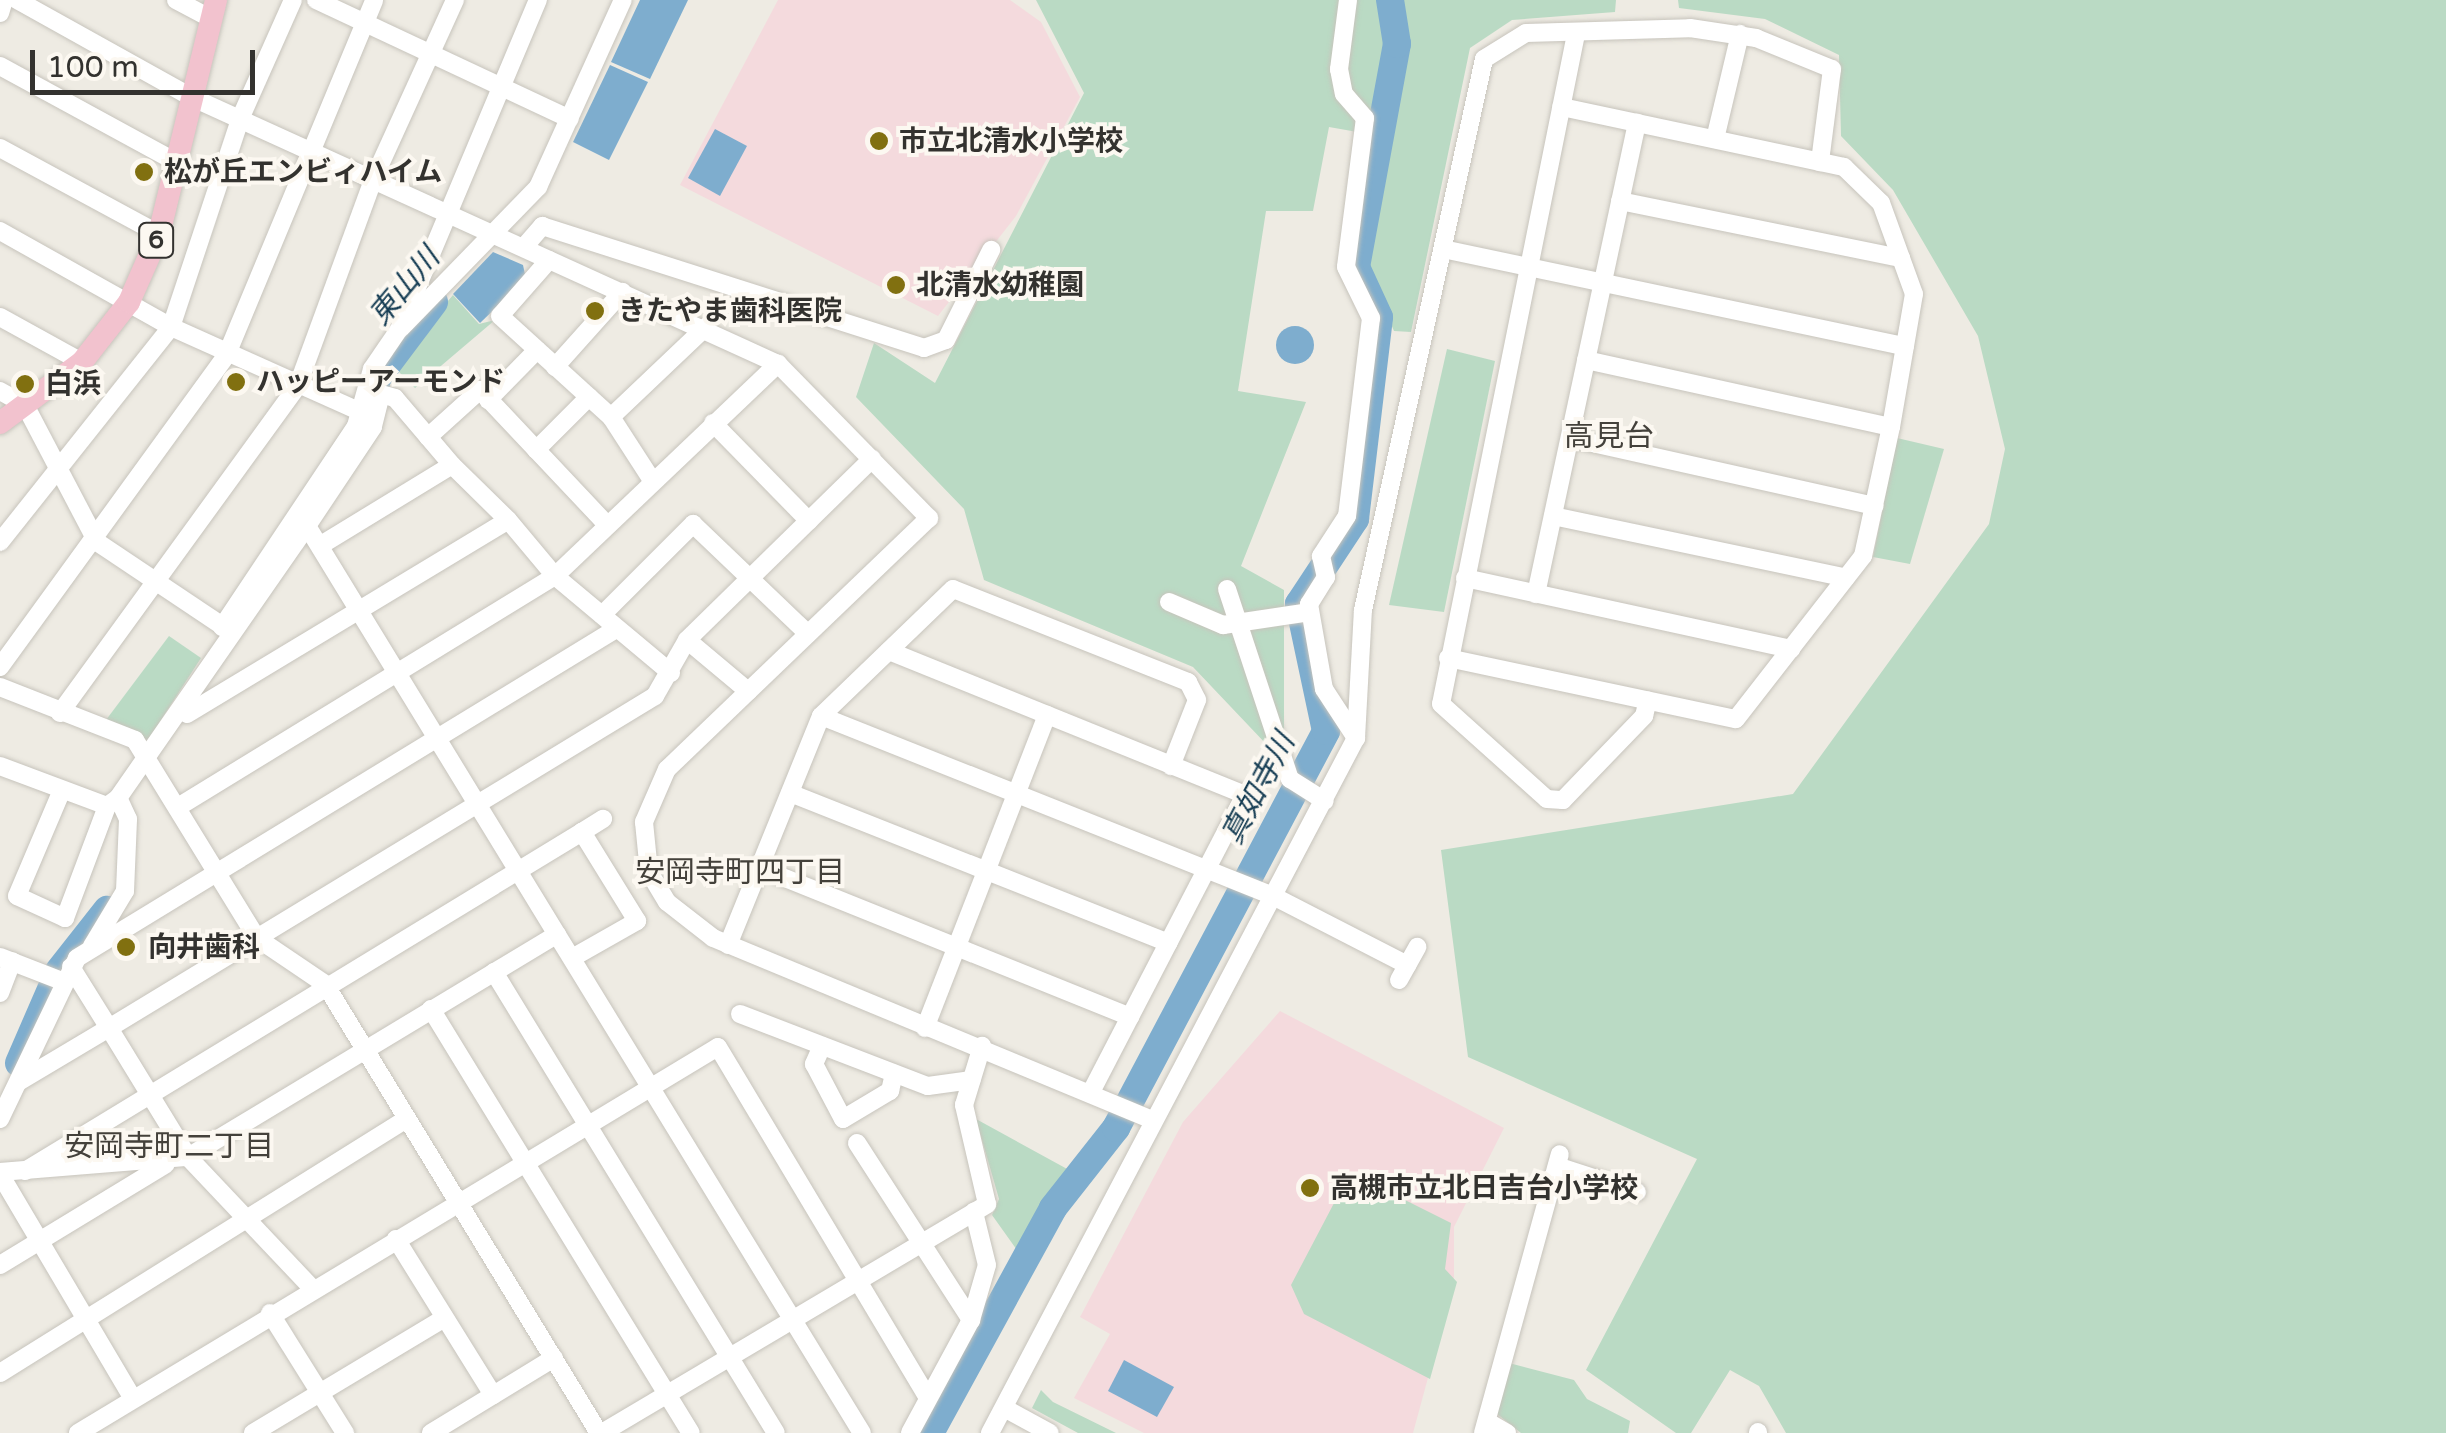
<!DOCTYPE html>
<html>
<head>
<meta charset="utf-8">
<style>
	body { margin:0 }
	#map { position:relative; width:2446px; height:1433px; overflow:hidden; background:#eeebe3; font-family:"Varela Round","Noto Sans JP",sans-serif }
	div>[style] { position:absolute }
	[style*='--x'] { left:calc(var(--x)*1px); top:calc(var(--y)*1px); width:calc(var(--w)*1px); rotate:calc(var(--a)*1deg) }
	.education>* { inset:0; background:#f4dadd }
	.green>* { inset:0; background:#badac4 }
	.water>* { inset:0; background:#7eadce }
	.round { border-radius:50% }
	.river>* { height:28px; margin:-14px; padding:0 14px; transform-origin:14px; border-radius:14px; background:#7eadce }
	.roads { filter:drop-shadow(0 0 2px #c7c4bc) drop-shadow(0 0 2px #c7c4bc) }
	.minor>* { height:18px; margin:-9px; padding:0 9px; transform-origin:9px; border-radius:9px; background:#fff }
	.major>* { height:22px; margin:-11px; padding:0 11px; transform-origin:11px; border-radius:11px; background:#f2c2ce }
	.dots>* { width:28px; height:28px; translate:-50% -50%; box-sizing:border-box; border:5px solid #fcf8f1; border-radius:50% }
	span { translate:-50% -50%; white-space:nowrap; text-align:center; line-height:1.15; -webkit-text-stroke:8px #fcf8f1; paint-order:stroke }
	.shield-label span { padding:2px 8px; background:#fcf8f1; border:2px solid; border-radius:8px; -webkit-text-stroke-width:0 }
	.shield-label { font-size:25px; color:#33322f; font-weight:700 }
	.poi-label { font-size:28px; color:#33322f; font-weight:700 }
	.left { translate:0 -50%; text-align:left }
	.water-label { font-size:30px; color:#153c53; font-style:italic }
	.neighbourhood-label { font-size:30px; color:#44413b }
	.scale { position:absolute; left:30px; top:50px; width:225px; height:45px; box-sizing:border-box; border:5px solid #33322f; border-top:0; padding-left:12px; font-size:30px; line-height:35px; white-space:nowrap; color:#33322f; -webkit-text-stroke:8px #fcf8f1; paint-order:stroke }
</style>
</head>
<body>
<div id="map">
	<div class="education">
		<div style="clip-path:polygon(778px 0,1010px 0,1041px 22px,1080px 97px,1016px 216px,938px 316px,680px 185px)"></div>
		<div style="clip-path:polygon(1280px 1011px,1504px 1128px,1454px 1227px,1454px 1282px,1413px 1433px,1144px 1433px,1074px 1398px,1110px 1334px,1080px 1317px,1183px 1122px)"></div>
	</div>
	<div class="green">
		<div style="clip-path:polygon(1036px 0,1616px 0,1615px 12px,1512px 20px,1470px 48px,1411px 332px,1394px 331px,1364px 264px,1380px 136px,1329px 127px,1313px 211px,1266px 211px,1238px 391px,1306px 402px,1241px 566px,1284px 590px,1284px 763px,1193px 667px,984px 580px,964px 509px,856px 397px,874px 343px,935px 383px,1084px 93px)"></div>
		<div style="clip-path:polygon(1678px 0,2446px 0,2446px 1433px,1786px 1433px,1759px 1386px,1730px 1370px,1691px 1433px,1676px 1433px,1586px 1370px,1697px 1159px,1468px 1057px,1441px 850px,1793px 794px,1989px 524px,2005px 449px,1978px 336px,1893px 190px,1841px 136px,1839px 55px,1765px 19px,1679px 8px)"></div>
		<div style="clip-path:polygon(453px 295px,479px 324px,495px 320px,415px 388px,393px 366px)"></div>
		<div style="clip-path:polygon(1447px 349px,1495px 361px,1444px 612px,1389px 605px)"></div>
		<div style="clip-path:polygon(1897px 438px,1944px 449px,1910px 564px,1873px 557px)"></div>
		<div style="clip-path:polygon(169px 636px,201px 658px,148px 740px,103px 724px)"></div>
		<div style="clip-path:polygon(976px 1119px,1069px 1170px,1019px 1253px,992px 1215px,999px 1199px)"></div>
		<div style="clip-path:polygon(1361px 1178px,1451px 1223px,1445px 1269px,1457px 1282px,1430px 1379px,1304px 1314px,1291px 1285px,1343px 1186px)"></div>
		<div style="clip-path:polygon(1509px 1363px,1574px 1380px,1587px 1399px,1630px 1421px,1628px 1433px,1521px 1433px,1496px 1413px)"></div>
		<div style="clip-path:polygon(1041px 1390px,1053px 1402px,1116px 1433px,1078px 1433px,1032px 1408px)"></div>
	</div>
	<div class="water">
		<div style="clip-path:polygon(640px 0,688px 0,650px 79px,611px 62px)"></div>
		<div style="clip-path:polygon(610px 65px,648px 82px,609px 160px,573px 142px)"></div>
		<div style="clip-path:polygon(715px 129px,747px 146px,720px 196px,688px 178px)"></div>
		<div style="clip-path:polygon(493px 252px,523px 265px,526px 279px,480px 323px,453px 294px)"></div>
		<div class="round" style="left:1276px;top:326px;width:38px;height:38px"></div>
		<div style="clip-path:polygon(1124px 1360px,1174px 1387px,1157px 1417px,1108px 1391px)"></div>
	</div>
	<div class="river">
		<div style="--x:370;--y:409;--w:32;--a:-77"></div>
		<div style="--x:377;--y:378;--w:95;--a:-53.1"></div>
		<div style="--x:59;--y:971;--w:78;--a:-51.8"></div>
		<div style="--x:19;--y:1063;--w:83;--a:-66.5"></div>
		<div style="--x:930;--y:1433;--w:256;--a:-61.3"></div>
		<div style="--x:1053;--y:1208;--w:102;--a:-51.8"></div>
		<div style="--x:1116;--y:1128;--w:449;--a:-62.1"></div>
		<div style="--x:1326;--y:731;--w:130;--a:-102"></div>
		<div style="--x:1299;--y:604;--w:102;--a:-56.6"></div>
		<div style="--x:1355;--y:519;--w:203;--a:-83.2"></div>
		<div style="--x:1379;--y:317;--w:55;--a:-114.7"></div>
		<div style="--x:1356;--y:267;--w:227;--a:-79.6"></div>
		<div style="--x:1397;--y:44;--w:45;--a:-99"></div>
	</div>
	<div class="roads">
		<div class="minor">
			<div style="--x:17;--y:0;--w:199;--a:29.1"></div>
			<div style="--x:191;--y:97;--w:645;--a:24.46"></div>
			<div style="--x:778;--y:364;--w:216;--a:45.6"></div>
			<div style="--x:929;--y:518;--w:363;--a:136.2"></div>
			<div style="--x:667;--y:769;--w:58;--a:113.5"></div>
			<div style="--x:644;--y:822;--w:50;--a:84.3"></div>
			<div style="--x:649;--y:872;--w:35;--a:59"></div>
			<div style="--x:667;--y:902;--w:58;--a:38"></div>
			<div style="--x:713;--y:938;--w:477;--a:22.5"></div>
			<div style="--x:176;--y:0;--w:38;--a:28"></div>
			<div style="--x:316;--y:0;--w:280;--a:25.1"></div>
			<div style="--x:1348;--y:0;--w:70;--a:97.4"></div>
			<div style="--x:1339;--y:69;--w:25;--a:79"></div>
			<div style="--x:1344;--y:94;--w:32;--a:49"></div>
			<div style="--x:1365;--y:118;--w:150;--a:97.3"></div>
			<div style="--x:1346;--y:267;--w:57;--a:63.9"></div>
			<div style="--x:1371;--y:318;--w:199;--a:96.9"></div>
			<div style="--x:1347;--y:516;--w:48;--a:123"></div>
			<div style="--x:1321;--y:556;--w:22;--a:77"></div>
			<div style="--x:1326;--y:577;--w:32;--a:122"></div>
			<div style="--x:1309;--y:604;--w:86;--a:80"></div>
			<div style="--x:1324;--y:689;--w:59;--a:56.9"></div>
			<div style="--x:0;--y:13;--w:14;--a:-73"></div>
			<div style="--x:1576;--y:34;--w:683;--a:101.39"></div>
			<div style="--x:1441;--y:704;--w:142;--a:41.9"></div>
			<div style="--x:1547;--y:799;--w:16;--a:4"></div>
			<div style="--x:1563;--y:800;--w:117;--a:-46"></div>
			<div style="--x:1644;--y:716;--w:16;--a:-76"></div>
			<div style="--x:0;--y:66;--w:203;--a:28.6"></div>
			<div style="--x:1715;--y:139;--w:108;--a:-76.6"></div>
			<div style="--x:0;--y:148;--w:181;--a:28.4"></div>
			<div style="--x:1620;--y:201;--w:287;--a:11.5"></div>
			<div style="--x:0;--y:231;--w:196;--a:29.3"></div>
			<div style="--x:171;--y:327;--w:208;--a:24.1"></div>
			<div style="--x:524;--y:247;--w:28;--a:-49"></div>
			<div style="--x:542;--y:226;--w:401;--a:17.7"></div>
			<div style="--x:924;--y:348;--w:23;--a:-20"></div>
			<div style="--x:946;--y:340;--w:101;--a:-63.4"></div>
			<div style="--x:1443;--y:249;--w:472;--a:11.9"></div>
			<div style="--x:549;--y:260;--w:74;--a:131.2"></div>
			<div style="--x:500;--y:316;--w:150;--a:42.3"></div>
			<div style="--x:611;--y:417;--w:77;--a:57.1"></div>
			<div style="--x:0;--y:317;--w:94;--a:28.8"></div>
			<div style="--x:401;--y:328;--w:197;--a:-45.8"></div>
			<div style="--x:538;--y:187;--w:205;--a:-65.6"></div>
			<div style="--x:1586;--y:360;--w:312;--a:12.4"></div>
			<div style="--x:555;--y:367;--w:101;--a:-48.2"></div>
			<div style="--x:0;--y:391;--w:29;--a:29"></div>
			<div style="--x:25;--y:405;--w:155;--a:62.3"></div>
			<div style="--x:97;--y:542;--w:160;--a:33.8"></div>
			<div style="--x:488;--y:400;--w:70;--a:-45.6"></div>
			<div style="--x:611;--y:417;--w:131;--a:-43.5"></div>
			<div style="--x:713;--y:423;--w:137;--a:45.6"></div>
			<div style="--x:428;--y:437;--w:70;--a:-42.1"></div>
			<div style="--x:480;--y:390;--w:185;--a:46.7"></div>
			<div style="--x:1570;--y:438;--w:312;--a:12.6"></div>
			<div style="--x:536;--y:450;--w:75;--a:-45"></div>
			<div style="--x:1553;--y:516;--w:299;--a:11.9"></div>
			<div style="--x:0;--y:542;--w:275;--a:-51.5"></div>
			<div style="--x:171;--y:327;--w:219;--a:-71.6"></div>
			<div style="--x:240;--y:119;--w:130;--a:-66"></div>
			<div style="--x:321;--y:545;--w:153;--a:-31.4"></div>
			<div style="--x:452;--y:465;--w:88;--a:-130.4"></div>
			<div style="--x:395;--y:398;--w:15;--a:-164"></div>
			<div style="--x:381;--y:394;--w:34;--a:104"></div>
			<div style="--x:373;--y:427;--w:119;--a:123.7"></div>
			<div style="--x:307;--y:526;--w:1063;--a:58.54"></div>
			<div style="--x:1465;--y:578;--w:334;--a:12.3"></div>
			<div style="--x:1227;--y:589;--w:200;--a:71.7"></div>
			<div style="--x:1290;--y:779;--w:41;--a:32.2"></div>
			<div style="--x:1536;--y:594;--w:482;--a:-77.9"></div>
			<div style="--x:1169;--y:602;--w:59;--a:23.1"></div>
			<div style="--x:1223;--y:625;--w:88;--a:-8.5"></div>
			<div style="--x:602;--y:615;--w:129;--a:-45"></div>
			<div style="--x:693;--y:524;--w:159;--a:43.7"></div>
			<div style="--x:222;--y:627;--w:242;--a:-56.3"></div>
			<div style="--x:356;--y:426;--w:59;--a:-74.3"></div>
			<div style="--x:372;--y:369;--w:50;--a:-55.7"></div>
			<div style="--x:400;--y:328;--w:356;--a:-67.2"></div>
			<div style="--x:687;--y:640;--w:80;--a:39.9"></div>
			<div style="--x:889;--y:651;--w:384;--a:22"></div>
			<div style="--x:1245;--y:795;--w:335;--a:117.4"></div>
			<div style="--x:1448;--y:658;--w:294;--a:12"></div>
			<div style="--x:1736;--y:719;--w:207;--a:-52.1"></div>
			<div style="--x:1863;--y:556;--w:132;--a:-77.8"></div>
			<div style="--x:1891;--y:427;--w:135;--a:-80.2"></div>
			<div style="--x:1914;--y:294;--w:97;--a:-109.9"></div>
			<div style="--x:1881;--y:203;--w:52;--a:-135.8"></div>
			<div style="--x:1844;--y:167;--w:289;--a:-168"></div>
			<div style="--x:0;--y:667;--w:387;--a:-54"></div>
			<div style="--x:227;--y:354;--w:383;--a:-67.4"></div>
			<div style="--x:671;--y:673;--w:151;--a:-140.1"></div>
			<div style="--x:555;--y:576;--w:308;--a:-43.6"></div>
			<div style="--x:0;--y:687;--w:145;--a:21.4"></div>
			<div style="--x:135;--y:740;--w:233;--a:58.4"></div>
			<div style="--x:257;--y:938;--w:82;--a:34.1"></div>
			<div style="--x:325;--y:984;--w:526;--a:58.61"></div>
			<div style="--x:60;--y:713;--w:405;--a:-54"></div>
			<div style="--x:298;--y:385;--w:218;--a:-69.9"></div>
			<div style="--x:373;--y:180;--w:198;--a:-65.5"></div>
			<div style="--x:187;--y:714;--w:375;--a:-31.1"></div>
			<div style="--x:508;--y:520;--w:78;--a:-135.5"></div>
			<div style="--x:821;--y:716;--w:487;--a:21.7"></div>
			<div style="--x:1273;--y:896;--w:151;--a:27.2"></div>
			<div style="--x:0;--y:766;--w:114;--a:20.5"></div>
			<div style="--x:107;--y:806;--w:14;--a:-36"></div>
			<div style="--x:118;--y:798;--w:331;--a:-55.2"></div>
			<div style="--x:62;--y:790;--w:115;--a:113"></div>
			<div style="--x:17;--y:896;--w:53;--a:24.6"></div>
			<div style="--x:65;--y:918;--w:120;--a:-69.4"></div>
			<div style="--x:790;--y:793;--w:407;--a:21.6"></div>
			<div style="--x:178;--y:807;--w:442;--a:-31.5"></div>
			<div style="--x:555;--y:576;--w:73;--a:-130"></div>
			<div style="--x:760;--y:868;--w:399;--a:21.9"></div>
			<div style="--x:728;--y:945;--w:247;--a:-67.9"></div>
			<div style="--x:821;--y:716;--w:183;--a:-43.9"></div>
			<div style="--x:953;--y:589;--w:253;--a:21.6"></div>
			<div style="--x:1188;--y:682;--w:20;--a:63"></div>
			<div style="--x:1197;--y:700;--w:71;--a:111.5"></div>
			<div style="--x:92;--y:946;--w:64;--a:-59"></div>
			<div style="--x:125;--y:891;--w:72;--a:-87.6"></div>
			<div style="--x:128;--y:819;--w:23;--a:-115"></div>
			<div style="--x:0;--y:957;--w:66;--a:21.2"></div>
			<div style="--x:572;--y:958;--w:75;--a:-29.6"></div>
			<div style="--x:637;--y:921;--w:105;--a:-121.7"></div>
			<div style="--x:582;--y:832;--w:25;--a:-32"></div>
			<div style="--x:71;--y:967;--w:72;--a:58.1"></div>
			<div style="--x:109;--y:1028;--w:639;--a:-31.3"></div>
			<div style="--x:655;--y:696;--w:64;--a:-60.3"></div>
			<div style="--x:687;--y:640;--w:259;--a:-44.4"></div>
			<div style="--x:494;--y:972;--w:540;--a:58.55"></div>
			<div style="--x:1399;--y:980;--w:38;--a:-61"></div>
			<div style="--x:0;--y:993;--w:34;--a:-69"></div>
			<div style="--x:431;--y:1009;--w:497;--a:58.5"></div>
			<div style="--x:740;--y:1014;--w:201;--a:21"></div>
			<div style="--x:928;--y:1086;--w:44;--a:-7.8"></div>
			<div style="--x:925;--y:1028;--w:336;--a:-68.7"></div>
			<div style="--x:822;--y:1046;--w:20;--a:114"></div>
			<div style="--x:814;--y:1064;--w:62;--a:62.2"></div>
			<div style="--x:843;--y:1119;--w:55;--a:-30.8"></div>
			<div style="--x:890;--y:1091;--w:18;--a:-77"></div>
			<div style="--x:20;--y:1081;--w:104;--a:-30.8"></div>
			<div style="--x:109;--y:1028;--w:151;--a:58.5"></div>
			<div style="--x:188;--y:1157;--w:180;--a:46.6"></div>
			<div style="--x:0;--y:1119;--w:178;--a:-64.4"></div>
			<div style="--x:77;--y:958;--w:631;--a:-31.4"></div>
			<div style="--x:857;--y:1143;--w:211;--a:57.2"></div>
			<div style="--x:971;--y:1320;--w:128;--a:118.4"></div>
			<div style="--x:1557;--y:1166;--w:84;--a:18"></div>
			<div style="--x:25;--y:1171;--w:652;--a:-31.33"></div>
			<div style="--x:0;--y:1172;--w:189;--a:-4.6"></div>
			<div style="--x:188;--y:1157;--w:431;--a:-31.1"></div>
			<div style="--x:0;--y:1174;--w:259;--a:59.4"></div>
			<div style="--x:396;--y:1239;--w:184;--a:58.1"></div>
			<div style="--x:0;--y:1265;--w:194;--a:-31.3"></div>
			<div style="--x:270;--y:1313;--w:142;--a:58"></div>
			<div style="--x:971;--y:1320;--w:57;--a:-73.8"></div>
			<div style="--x:987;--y:1265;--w:55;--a:-103.8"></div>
			<div style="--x:0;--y:1373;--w:479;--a:-32"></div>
			<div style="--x:1004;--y:1408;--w:52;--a:28.5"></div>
			<div style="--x:1488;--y:1422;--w:22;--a:30"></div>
			<div style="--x:78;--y:1433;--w:747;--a:-31.1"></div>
			<div style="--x:718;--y:1047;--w:405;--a:59.1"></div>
			<div style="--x:253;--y:1433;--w:222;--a:-31"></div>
			<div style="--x:431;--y:1433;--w:144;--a:-31.4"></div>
			<div style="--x:602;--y:1433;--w:448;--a:-30.7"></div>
			<div style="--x:987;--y:1204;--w:102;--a:-103.1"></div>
			<div style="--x:964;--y:1105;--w:62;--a:-73"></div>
			<div style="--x:990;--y:1433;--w:785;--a:-62.23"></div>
			<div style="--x:1356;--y:738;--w:128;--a:-86.9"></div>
			<div style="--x:1363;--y:610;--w:564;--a:-77.61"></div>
			<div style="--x:1484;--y:59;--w:49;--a:-31.8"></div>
			<div style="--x:1526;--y:33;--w:164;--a:-1.7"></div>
			<div style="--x:1690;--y:28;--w:67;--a:8.6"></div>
			<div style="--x:1756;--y:38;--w:82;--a:22.2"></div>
			<div style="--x:1832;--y:69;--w:94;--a:97.4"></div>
			<div style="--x:1483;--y:1433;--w:289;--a:-74.6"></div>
			<div style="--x:1758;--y:1433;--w:1;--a:-90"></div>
		</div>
		<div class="major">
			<div style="--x:0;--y:423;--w:102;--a:-36.6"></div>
			<div style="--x:82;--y:362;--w:76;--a:-51.9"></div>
			<div style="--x:129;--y:302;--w:74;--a:-66.2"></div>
			<div style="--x:159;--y:234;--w:241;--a:-76.3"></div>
		</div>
	</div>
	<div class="dots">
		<div style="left:879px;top:141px;background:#817010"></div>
		<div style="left:144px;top:172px;background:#817010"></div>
		<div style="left:896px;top:285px;background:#817010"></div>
		<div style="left:595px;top:311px;background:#817010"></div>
		<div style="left:236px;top:382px;background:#817010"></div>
		<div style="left:25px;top:384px;background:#817010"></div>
		<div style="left:126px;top:947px;background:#817010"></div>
		<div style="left:1310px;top:1188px;background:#817010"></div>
	</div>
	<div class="shield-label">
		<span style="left:156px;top:240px">6</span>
	</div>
	<div class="poi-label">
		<span class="left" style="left:899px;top:141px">市立北清水小学校</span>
		<span class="left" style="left:164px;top:172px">松が丘エンビィハイム</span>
		<span class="left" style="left:916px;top:285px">北清水幼稚園</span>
		<span class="left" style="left:618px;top:311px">きたやま歯科医院</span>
		<span class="left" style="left:256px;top:382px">ハッピーアーモンド</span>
		<span class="left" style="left:45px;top:384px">白浜</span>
		<span class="left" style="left:148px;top:947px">向井歯科</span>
		<span class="left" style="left:1330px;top:1188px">高槻市立北日吉台小学校</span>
	</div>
	<div class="water-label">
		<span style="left:405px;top:287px;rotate:-50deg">東山川</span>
		<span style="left:1259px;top:789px;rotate:-62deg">真如寺川</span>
	</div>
	<div class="neighbourhood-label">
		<span style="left:1609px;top:437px">高見台</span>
		<span style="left:740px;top:873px">安岡寺町四丁目</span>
		<span style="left:169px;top:1147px">安岡寺町二丁目</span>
	</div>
	<div class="scale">100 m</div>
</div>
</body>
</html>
